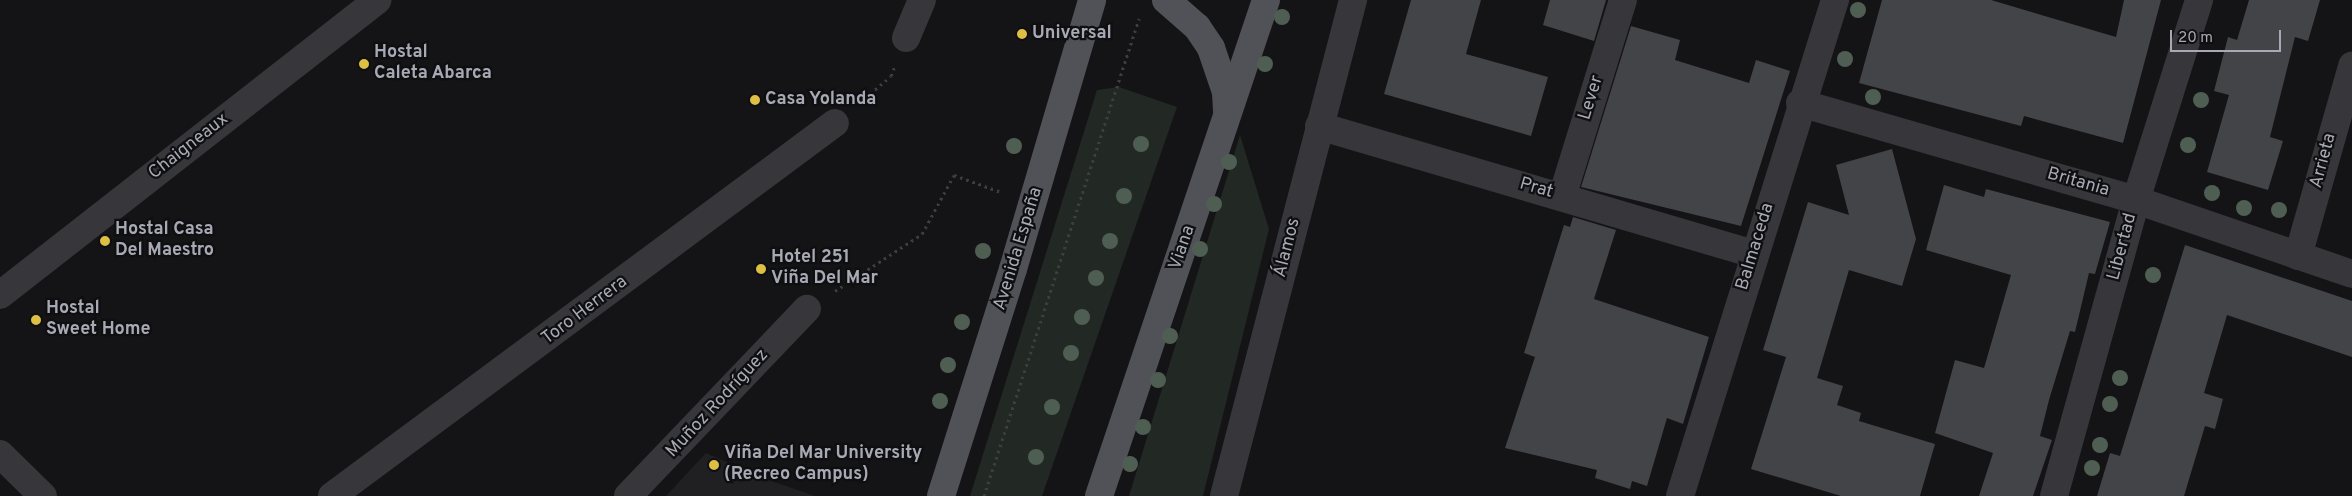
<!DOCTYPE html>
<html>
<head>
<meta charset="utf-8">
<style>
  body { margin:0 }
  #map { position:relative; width:2352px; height:496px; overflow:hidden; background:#141315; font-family:Overpass,sans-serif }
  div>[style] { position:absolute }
  .built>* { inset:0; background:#202022 }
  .green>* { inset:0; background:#222924 }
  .building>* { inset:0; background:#434448 }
  .path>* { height:3px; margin-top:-1.5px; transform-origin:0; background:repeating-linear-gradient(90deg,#3d3e42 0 2.5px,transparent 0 6.5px) }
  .street>* { height:28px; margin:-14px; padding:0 14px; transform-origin:14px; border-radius:14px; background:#37373b }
  .primary>* { height:28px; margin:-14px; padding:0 14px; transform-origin:14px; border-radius:14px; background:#515258 }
  .trees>* { width:16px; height:16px; margin:-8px; border-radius:50%; background:#4f5e53 }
  .dots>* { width:14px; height:14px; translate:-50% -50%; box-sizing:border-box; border:2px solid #0f0e10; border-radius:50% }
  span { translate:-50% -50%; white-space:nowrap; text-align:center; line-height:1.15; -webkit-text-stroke:4.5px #0f0e10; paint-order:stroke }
  .poi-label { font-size:18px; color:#a7a9b4; font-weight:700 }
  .left { translate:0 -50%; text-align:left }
  .street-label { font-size:18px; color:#a7a9b4 }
  .scale { position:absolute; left:2170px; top:30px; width:111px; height:22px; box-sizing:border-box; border:2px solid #a7a9b4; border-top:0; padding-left:6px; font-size:15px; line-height:18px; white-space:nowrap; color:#a7a9b4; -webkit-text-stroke:4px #0f0e10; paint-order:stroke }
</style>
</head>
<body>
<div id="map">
  <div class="built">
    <div style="clip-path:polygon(706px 453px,760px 477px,815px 496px,666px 496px)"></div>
  </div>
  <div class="green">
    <div style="clip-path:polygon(1119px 87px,1177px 107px,1042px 496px,970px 496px,1097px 90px)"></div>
    <div style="clip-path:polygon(1240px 135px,1269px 229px,1203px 496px,1129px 496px)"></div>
  </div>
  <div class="building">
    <div style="clip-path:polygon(1411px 0,1481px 0,1466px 54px,1548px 77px,1531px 136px,1384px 94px)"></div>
    <div style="clip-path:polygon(1550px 0,1606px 0,1594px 41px,1543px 25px)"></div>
    <div style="clip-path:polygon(1882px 0,1991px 0,2116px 37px,2124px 0,2161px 0,2123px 143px,2024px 116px,2021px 126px,1859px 83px)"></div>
    <div style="clip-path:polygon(2249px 0,2320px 0,2308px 41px,2295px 37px,2270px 137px,2283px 141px,2268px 190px,2207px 172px,2229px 95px,2214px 91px,2228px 37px,2237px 40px)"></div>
    <div style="clip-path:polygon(1631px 26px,1680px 40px,1675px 60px,1749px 83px,1756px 60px,1790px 71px,1741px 226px,1581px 187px)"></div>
    <div style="clip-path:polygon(1892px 149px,1916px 239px,1902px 286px,1849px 270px,1817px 378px,1843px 386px,1837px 405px,1861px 413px,1859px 421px,1935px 444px,1920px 496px,1841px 496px,1751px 469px,1786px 357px,1763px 350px,1808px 202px,1849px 215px,1836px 165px)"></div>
    <div style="clip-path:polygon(1944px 185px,1984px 197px,1986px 189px,2110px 222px,2095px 274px,2089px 273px,2075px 332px,2070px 331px,2049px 400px,2040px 436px,2052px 440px,2033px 496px,1979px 496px,1993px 453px,1935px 433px,1955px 360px,1984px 368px,2011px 275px,1926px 250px)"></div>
    <div style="clip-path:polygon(1573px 217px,1616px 230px,1594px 299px,1709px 337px,1683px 424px,1667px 418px,1647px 486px,1632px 481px,1630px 489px,1595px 478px,1597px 470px,1505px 448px,1535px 357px,1524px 353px,1564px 225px,1570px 227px)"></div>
    <div style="clip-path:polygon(2185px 245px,2352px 301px,2352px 357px,2227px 315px,2204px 393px,2223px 399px,2215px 429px,2205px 426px,2184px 496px,2097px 496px,2110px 453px,2120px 456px)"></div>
  </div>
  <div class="path">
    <div style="left:860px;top:102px;width:40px;rotate:-40deg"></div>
    <div style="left:891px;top:76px;width:9px;rotate:-69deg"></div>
    <div style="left:835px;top:291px;width:104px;rotate:-33.2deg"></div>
    <div style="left:922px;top:234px;width:67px;rotate:-61.5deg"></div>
    <div style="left:954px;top:175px;width:50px;rotate:19.9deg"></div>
    <div style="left:984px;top:496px;width:502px;rotate:-72deg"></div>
  </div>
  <div class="street">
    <div style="left:906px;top:38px;width:41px;rotate:-67.2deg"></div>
    <div style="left:1800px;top:103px;width:350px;rotate:16.1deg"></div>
    <div style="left:2136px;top:200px;width:228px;rotate:18.9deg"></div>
    <div style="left:1319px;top:126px;width:453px;rotate:16.4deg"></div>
    <div style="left:1562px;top:197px;width:206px;rotate:-72.8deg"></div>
    <div style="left:2298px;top:256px;width:198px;rotate:-74.1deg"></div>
    <div style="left:0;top:295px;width:479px;rotate:-38deg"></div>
    <div style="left:0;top:454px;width:60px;rotate:44.3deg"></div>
    <div style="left:332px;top:496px;width:626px;rotate:-36.56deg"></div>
    <div style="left:628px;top:496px;width:259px;rotate:-46.3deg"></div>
    <div style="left:1224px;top:496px;width:513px;rotate:-75.42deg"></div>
    <div style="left:1680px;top:496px;width:520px;rotate:-72.65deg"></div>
    <div style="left:2054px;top:496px;width:307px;rotate:-74.5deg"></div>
    <div style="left:2136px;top:200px;width:210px;rotate:-72.5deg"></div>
  </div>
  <div class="primary">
    <div style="left:1166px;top:0;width:41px;rotate:41.1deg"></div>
    <div style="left:1197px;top:27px;width:25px;rotate:56deg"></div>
    <div style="left:1211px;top:48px;width:46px;rotate:71.2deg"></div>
    <div style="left:1226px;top:92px;width:19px;rotate:87deg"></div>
    <div style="left:941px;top:496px;width:238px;rotate:-72.4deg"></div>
    <div style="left:1013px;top:269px;width:280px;rotate:-73.6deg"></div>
    <div style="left:1099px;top:496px;width:523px;rotate:-71.39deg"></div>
  </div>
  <div class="trees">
    <div style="left:1858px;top:10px"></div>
    <div style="left:1282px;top:17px"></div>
    <div style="left:1845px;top:59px"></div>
    <div style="left:1265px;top:64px"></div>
    <div style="left:1873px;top:97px"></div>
    <div style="left:2201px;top:100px"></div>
    <div style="left:1141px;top:144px"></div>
    <div style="left:2188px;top:145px"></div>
    <div style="left:1014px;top:146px"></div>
    <div style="left:1229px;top:162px"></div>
    <div style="left:2212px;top:193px"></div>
    <div style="left:1124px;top:196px"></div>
    <div style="left:1214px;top:204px"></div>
    <div style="left:2244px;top:208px"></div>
    <div style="left:2279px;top:210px"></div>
    <div style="left:1110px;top:241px"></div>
    <div style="left:1200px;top:249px"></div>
    <div style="left:983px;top:251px"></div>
    <div style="left:2153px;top:275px"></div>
    <div style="left:1096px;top:278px"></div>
    <div style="left:1082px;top:317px"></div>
    <div style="left:962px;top:322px"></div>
    <div style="left:1170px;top:336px"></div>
    <div style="left:1071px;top:353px"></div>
    <div style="left:948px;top:365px"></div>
    <div style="left:2120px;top:378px"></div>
    <div style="left:1158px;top:380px"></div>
    <div style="left:940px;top:401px"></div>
    <div style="left:2110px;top:404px"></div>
    <div style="left:1052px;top:407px"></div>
    <div style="left:1143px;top:427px"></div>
    <div style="left:2100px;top:445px"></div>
    <div style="left:1036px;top:457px"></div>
    <div style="left:1130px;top:464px"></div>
    <div style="left:2092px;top:468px"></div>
  </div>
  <div class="dots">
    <div style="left:1022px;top:34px;background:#dcbf44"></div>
    <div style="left:364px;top:64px;background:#dcbf44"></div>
    <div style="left:755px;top:100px;background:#dcbf44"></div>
    <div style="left:105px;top:241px;background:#dcbf44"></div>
    <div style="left:761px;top:269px;background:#dcbf44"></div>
    <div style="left:36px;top:320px;background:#dcbf44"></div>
    <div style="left:714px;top:465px;background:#dcbf44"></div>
  </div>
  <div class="poi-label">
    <span class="left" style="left:1032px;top:34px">Universal</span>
    <span class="left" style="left:374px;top:64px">Hostal<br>Caleta Abarca</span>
    <span class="left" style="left:765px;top:100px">Casa Yolanda</span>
    <span class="left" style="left:115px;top:241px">Hostal Casa<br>Del Maestro</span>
    <span class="left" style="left:771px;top:269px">Hotel 251<br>Viña Del Mar</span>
    <span class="left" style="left:46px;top:320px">Hostal<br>Sweet Home</span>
    <span class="left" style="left:724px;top:465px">Viña Del Mar University<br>(Recreo Campus)</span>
  </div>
  <div class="street-label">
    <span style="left:1592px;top:98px;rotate:-73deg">Lever</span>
    <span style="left:189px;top:147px;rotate:-38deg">Chaigneaux</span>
    <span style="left:2324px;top:161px;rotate:-75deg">Arrieta</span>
    <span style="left:2078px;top:183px;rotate:16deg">Britania</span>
    <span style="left:1536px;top:189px;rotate:16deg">Prat</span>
    <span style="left:1756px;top:247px;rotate:-73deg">Balmaceda</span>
    <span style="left:2123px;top:247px;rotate:-75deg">Libertad</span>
    <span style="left:1183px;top:248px;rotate:-71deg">Viana</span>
    <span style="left:1288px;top:248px;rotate:-76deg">Álamos</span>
    <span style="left:1019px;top:249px;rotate:-73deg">Avenida España</span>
    <span style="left:585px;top:311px;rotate:-37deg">Toro Herrera</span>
    <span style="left:718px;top:404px;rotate:-47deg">Muñoz Rodríguez</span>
  </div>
  <div class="scale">20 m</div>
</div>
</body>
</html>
